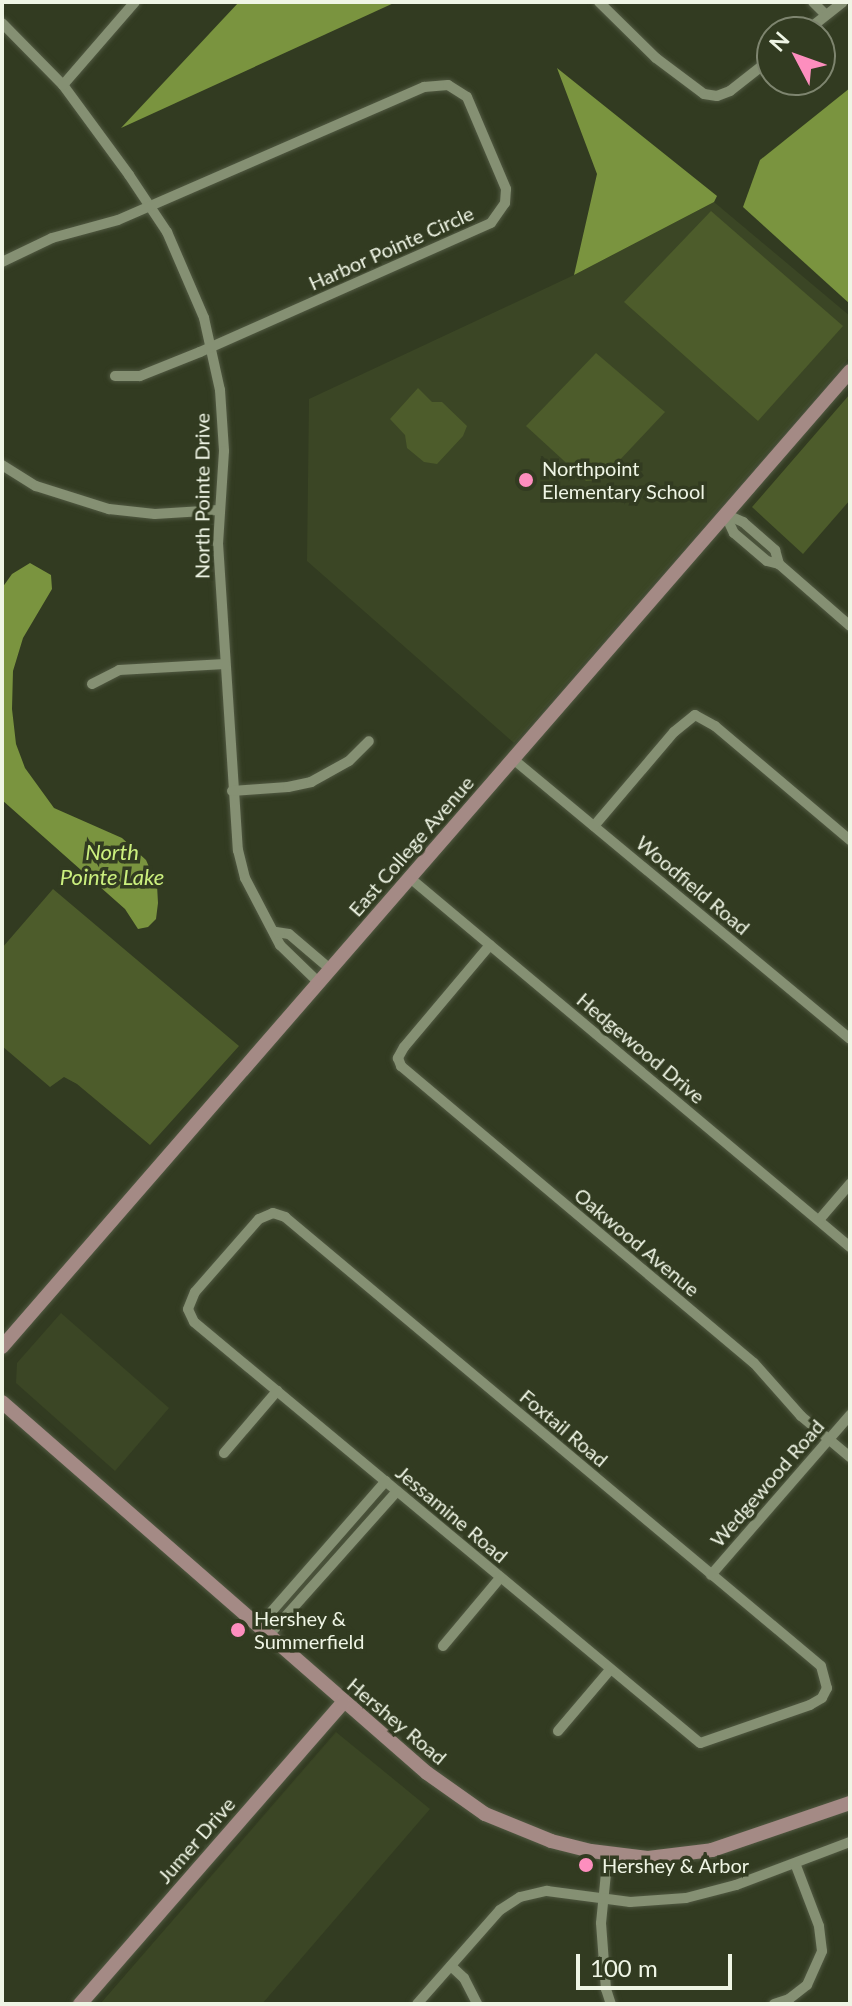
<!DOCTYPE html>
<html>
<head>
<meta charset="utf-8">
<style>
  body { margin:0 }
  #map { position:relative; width:852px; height:2006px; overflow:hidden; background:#323b21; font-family:Lato,sans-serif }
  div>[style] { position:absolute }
  .built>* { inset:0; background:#3b4625 }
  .green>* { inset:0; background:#4d5c2b }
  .water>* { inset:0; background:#7a943f }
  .roads { filter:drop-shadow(0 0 2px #515942) drop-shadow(0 0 2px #515942) }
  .street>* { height:10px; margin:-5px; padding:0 5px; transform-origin:5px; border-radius:5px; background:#859073 }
  .secondary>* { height:14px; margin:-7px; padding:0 7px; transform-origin:7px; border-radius:7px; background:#a48a85 }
  .dots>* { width:22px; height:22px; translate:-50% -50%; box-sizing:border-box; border:4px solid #323b21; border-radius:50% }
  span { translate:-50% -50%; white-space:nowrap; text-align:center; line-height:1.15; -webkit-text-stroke:7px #323b21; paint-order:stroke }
  .street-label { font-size:20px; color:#eff5e5 }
  .poi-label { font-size:20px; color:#eff5e5 }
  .left { translate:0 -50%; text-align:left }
  .water-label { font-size:22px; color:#cbef7e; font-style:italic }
  .frame { position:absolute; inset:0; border:4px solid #eff5e5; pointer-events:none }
  .north { position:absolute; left:756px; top:16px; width:80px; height:80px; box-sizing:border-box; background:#323b21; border:2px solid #7e856f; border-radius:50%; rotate:311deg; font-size:22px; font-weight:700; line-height:32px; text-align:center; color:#eff5e5 }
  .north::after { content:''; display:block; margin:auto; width:28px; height:36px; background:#fd8ebe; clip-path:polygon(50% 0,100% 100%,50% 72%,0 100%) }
  .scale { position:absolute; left:576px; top:1954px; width:156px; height:36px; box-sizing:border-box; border:4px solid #eff5e5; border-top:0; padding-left:10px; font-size:24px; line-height:28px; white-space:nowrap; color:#eff5e5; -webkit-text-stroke:6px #323b21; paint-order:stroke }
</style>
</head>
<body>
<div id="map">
  <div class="built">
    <div style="clip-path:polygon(714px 202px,850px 316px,850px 357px,514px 743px,307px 561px,309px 399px,574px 275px)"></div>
    <div style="clip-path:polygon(61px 1313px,169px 1408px,115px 1471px,16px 1383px,17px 1363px)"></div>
    <div style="clip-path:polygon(336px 1732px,430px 1809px,262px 2004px,100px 2004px)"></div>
  </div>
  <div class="green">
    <div style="clip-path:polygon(711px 211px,843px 326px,758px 421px,624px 302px)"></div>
    <div style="clip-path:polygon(596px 353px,665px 412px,601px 480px,586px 481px,526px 426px)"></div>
    <div style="clip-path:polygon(418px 388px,432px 402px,442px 402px,467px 426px,463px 436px,437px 464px,424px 462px,407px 448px,405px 435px,390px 419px)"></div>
    <div style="clip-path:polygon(850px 394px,850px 500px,803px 554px,752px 507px)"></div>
    <div style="clip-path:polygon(53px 889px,239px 1046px,150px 1145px,77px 1084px,64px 1077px,50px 1087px,2px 1046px,2px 948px)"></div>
  </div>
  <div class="water">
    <div style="clip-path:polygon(239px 2px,396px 2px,121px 128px)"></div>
    <div style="clip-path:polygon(557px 68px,717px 196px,714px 202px,574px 275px,597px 174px)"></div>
    <div style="clip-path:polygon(850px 88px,850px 304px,743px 207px,760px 160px)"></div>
    <div style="clip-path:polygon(30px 563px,51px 575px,52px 589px,23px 638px,13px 671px,12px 709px,16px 744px,25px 768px,54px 808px,122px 838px,146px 860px,157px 885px,158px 903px,156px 919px,148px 927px,138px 929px,125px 909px,2px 800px,2px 588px,12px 574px)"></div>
  </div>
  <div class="roads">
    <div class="street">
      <div style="left:599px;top:2px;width:80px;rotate:44.5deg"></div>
      <div style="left:656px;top:58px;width:60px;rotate:36.9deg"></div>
      <div style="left:704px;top:94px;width:13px;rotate:9deg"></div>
      <div style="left:717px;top:96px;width:14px;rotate:-21deg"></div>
      <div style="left:730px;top:91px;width:53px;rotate:-38.2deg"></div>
      <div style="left:813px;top:2px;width:18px;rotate:45deg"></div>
      <div style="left:2px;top:23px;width:87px;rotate:45.5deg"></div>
      <div style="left:63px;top:85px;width:112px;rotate:53.7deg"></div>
      <div style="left:129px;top:175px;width:69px;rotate:56.3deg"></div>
      <div style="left:167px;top:232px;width:94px;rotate:66.7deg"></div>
      <div style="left:204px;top:318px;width:74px;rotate:77.5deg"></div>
      <div style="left:220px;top:390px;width:61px;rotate:86.2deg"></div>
      <div style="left:224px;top:451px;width:92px;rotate:93.7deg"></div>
      <div style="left:218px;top:543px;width:308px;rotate:86.3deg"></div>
      <div style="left:238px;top:850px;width:29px;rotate:76deg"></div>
      <div style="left:245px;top:878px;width:76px;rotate:62.4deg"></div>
      <div style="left:280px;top:945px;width:53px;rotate:44.2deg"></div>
      <div style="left:805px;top:32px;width:48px;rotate:-38.3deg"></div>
      <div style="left:63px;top:85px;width:110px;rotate:-49.1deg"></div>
      <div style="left:2px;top:262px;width:55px;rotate:-25.6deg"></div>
      <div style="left:52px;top:238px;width:68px;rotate:-15.3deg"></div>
      <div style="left:118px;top:220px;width:334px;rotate:-23.5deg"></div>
      <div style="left:424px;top:87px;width:24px;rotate:-5deg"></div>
      <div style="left:448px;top:85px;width:22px;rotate:32deg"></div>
      <div style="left:467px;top:97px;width:100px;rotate:67deg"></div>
      <div style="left:506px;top:189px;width:14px;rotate:94deg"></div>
      <div style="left:505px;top:203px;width:24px;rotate:125deg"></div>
      <div style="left:491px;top:223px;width:318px;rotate:156.1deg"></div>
      <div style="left:200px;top:352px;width:65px;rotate:158.2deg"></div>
      <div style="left:140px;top:376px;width:25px;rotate:180deg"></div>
      <div style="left:2px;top:465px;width:40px;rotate:32deg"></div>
      <div style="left:36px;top:486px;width:77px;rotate:17.5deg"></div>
      <div style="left:109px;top:509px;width:46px;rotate:6.2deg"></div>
      <div style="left:155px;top:514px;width:64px;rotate:-3.6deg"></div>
      <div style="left:725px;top:514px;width:20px;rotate:24deg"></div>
      <div style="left:743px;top:522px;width:43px;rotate:41.2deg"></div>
      <div style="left:775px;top:550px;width:15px;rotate:74deg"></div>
      <div style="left:779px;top:564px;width:94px;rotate:41.1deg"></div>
      <div style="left:725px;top:514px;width:21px;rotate:65deg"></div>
      <div style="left:734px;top:533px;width:43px;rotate:40.3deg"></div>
      <div style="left:767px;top:561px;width:12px;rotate:14deg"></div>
      <div style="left:92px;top:684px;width:30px;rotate:-27deg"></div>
      <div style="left:119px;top:670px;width:106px;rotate:-3.2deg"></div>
      <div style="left:513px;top:759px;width:438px;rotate:39.7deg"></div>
      <div style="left:232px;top:791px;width:56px;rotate:-4.1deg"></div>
      <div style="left:288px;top:787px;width:24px;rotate:-12deg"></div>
      <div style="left:311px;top:782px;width:43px;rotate:-28.9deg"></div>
      <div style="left:349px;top:761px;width:28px;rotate:-45deg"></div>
      <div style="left:594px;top:826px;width:123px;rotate:-49.6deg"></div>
      <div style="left:674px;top:732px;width:27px;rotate:-39deg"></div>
      <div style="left:695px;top:715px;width:23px;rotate:29deg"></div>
      <div style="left:715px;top:726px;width:177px;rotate:40.2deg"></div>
      <div style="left:410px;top:878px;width:574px;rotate:39.98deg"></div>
      <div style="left:276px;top:932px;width:13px;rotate:9deg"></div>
      <div style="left:289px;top:934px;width:54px;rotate:40.5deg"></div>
      <div style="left:490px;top:945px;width:133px;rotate:130.1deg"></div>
      <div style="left:404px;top:1047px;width:13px;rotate:119deg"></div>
      <div style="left:398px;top:1058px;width:9px;rotate:69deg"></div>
      <div style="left:401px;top:1066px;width:461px;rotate:40.1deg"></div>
      <div style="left:754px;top:1363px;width:71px;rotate:48.4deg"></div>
      <div style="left:801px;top:1416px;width:64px;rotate:39.9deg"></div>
      <div style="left:273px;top:1213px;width:13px;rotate:18deg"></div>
      <div style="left:285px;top:1217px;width:699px;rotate:39.95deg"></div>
      <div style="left:821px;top:1666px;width:23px;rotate:75deg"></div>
      <div style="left:827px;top:1688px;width:11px;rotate:117deg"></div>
      <div style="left:822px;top:1698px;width:14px;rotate:150deg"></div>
      <div style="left:810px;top:1705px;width:116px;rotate:160.9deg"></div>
      <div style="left:700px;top:1743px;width:658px;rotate:-140.24deg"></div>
      <div style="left:194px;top:1322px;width:14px;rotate:-115deg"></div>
      <div style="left:188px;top:1309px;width:18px;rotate:-68deg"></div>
      <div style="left:195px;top:1292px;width:97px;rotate:-48.8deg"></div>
      <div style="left:259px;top:1219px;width:15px;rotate:-23deg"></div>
      <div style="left:819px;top:1220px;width:48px;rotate:-49.3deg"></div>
      <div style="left:224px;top:1453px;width:82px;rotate:-49.5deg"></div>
      <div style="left:711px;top:1575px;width:212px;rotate:-49deg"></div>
      <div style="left:258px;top:1627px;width:194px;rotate:-48.8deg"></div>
      <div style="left:268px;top:1636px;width:194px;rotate:-48.3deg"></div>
      <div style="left:443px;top:1646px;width:89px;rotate:-50deg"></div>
      <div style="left:558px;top:1731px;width:80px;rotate:-49.6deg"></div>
      <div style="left:608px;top:1853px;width:70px;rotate:95.7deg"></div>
      <div style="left:601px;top:1923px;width:66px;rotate:85.7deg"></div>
      <div style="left:606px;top:1989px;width:16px;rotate:72deg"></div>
      <div style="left:451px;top:1966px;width:18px;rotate:43deg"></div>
      <div style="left:464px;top:1978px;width:29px;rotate:63deg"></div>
      <div style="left:417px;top:2004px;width:125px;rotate:-48.6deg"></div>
      <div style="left:500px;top:1910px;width:24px;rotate:-33deg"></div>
      <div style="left:520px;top:1897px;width:28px;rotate:-13deg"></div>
      <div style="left:547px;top:1891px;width:84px;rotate:7.5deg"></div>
      <div style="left:630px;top:1902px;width:56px;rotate:-4.1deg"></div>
      <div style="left:686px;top:1898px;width:52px;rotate:-14.6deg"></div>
      <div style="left:736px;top:1885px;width:122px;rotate:-20.7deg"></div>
      <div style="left:774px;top:2004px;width:16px;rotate:-18deg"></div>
      <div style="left:789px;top:1999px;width:23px;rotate:-38deg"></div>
      <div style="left:807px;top:1985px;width:37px;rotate:-66deg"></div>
      <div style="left:822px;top:1951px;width:25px;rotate:-97deg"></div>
      <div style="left:819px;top:1926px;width:67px;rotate:-110.9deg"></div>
    </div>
    <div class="secondary">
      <div style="left:2px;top:1347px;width:1293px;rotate:-49.01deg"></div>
      <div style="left:2px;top:1402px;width:564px;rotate:41.12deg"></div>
      <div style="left:427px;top:1773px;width:71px;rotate:35.3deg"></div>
      <div style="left:485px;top:1814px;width:71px;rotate:22.2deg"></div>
      <div style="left:551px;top:1841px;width:41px;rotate:14deg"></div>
      <div style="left:591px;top:1851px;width:57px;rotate:7deg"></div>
      <div style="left:648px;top:1858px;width:64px;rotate:-7.1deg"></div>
      <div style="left:712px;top:1850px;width:146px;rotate:-18.8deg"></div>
      <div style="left:80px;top:2004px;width:400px;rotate:-48.9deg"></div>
    </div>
  </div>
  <div class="dots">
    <div style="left:526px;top:480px;background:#fd8ebe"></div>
    <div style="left:238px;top:1630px;background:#fd8ebe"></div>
    <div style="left:586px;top:1865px;background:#fd8ebe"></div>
  </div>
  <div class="street-label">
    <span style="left:391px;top:248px;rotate:-24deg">Harbor Pointe Circle</span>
    <span style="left:202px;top:496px;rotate:-90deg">North Pointe Drive</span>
    <span style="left:411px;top:846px;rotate:-49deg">East College Avenue</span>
    <span style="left:693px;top:885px;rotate:40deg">Woodfield Road</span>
    <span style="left:641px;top:1048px;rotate:40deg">Hedgewood Drive</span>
    <span style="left:637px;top:1242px;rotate:40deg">Oakwood Avenue</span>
    <span style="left:564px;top:1428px;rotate:40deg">Foxtail Road</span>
    <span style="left:767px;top:1483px;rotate:-49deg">Wedgewood Road</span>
    <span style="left:452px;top:1514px;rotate:40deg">Jessamine Road</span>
    <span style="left:397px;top:1721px;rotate:40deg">Hershey Road</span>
    <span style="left:196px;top:1840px;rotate:-49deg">Jumer Drive</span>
  </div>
  <div class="poi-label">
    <span class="left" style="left:542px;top:480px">Northpoint<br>Elementary School</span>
    <span class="left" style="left:254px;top:1630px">Hershey &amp;<br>Summerfield</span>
    <span class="left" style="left:602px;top:1865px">Hershey &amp; Arbor</span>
  </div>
  <div class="water-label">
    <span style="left:112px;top:864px">North<br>Pointe Lake</span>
  </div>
  <div class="frame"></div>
  <div class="north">N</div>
  <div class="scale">100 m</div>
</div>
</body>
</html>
